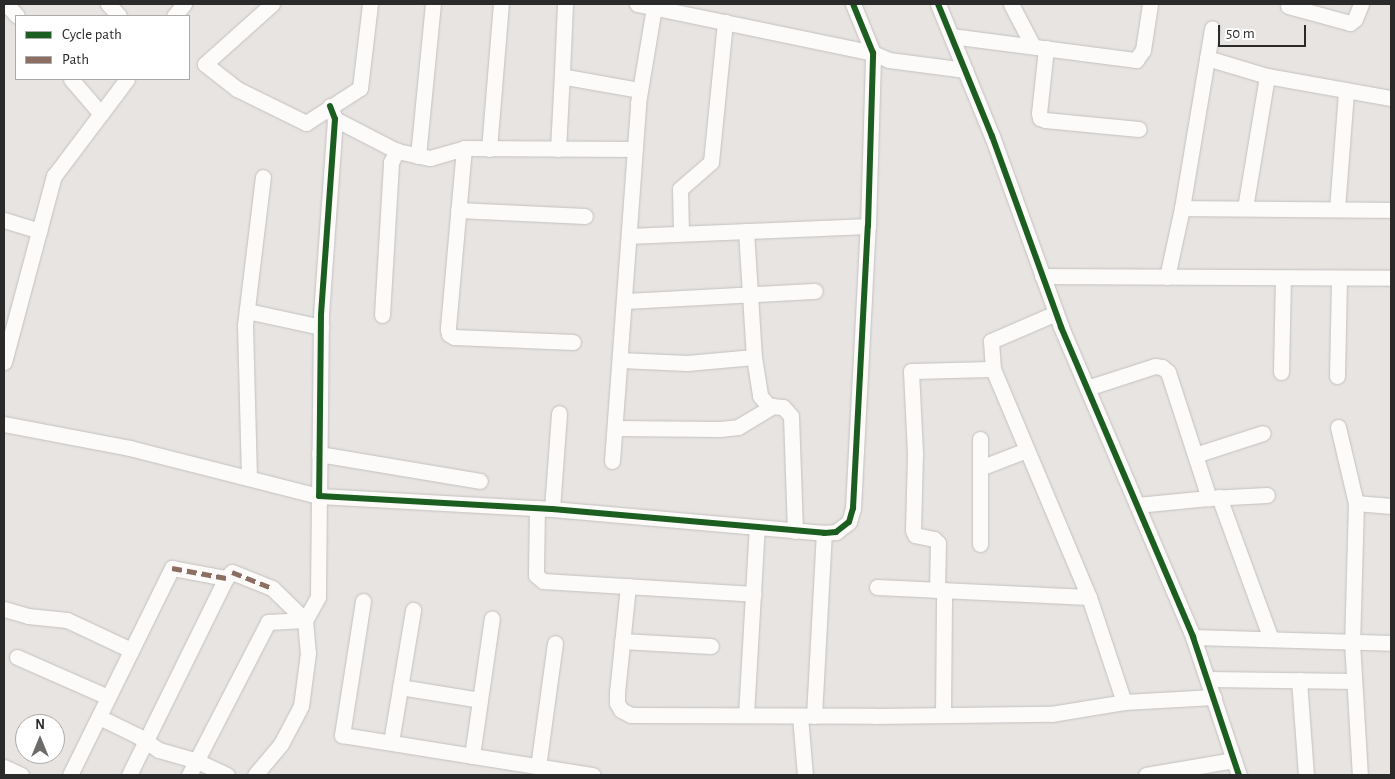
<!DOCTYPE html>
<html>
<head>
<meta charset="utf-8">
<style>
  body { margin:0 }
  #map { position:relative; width:1395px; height:779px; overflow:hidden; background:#e8e4e1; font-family:"Alegreya Sans",sans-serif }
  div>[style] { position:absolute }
  .roads { filter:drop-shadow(0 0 1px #c2c1c1) drop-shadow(0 0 1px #c2c1c1) }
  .minor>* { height:15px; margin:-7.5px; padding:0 7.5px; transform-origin:7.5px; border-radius:7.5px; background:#fcfbfa }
  .quiet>* { height:5px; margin-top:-2.5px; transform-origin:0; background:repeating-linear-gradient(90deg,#8d6e63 0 10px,transparent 0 15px) }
  .cycleway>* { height:6px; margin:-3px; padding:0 3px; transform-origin:3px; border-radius:3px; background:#1b5e20 }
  span { translate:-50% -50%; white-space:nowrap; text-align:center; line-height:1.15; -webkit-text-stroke:4.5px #fff; paint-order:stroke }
  .frame { position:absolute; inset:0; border:5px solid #2a2a2a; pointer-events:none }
  .legend { position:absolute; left:15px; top:15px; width:175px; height:65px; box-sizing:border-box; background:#fff; border:1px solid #aaa; margin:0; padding:6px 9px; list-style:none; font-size:15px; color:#2a2a2a }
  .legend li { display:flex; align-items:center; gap:10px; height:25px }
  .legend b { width:25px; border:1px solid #aaa }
  .north { position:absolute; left:15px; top:714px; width:50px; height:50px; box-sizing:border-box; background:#fff; border:1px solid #aaa; border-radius:50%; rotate:0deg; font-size:14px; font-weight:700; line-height:20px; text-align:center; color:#2a2a2a }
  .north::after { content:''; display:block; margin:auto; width:18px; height:22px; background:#6c6b6a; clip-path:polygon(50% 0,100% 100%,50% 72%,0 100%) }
  .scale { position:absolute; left:1218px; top:25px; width:88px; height:22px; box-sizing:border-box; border:2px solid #2a2a2a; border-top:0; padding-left:6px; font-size:15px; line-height:18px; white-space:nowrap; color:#2a2a2a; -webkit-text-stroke:4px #fff; paint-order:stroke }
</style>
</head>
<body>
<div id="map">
  <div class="roads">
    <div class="minor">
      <div style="left:6px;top:4px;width:16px;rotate:47deg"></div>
      <div style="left:108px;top:4px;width:16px;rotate:47deg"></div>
      <div style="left:272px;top:4px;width:90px;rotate:138.2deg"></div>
      <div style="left:205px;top:64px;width:41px;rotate:38deg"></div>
      <div style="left:237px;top:89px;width:77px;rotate:26.2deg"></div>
      <div style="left:306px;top:123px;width:64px;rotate:-32.9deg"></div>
      <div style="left:360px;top:88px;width:85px;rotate:-83.2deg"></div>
      <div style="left:565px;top:4px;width:69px;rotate:92.5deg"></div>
      <div style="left:562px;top:73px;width:6px;rotate:45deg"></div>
      <div style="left:566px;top:77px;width:75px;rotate:10deg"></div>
      <div style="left:637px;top:4px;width:241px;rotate:11.7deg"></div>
      <div style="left:873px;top:53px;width:17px;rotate:24deg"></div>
      <div style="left:889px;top:60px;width:77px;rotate:7.5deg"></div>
      <div style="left:938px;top:4px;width:143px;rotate:67.8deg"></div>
      <div style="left:992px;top:136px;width:203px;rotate:70.1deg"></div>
      <div style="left:1061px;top:327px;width:337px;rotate:66.9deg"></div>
      <div style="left:1193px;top:637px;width:145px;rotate:71.6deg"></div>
      <div style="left:1011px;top:4px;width:47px;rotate:62.4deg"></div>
      <div style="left:1288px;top:6px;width:64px;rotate:15.3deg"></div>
      <div style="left:1350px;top:23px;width:6px;rotate:-39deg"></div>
      <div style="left:1355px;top:19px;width:16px;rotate:-68deg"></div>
      <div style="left:174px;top:16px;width:16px;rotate:-50deg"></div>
      <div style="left:951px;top:36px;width:187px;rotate:7.4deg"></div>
      <div style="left:1136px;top:60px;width:12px;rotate:-55deg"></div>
      <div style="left:1143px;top:50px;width:47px;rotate:-81.3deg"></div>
      <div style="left:1046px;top:48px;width:65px;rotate:96.1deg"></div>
      <div style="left:1039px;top:113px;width:5px;rotate:79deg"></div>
      <div style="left:1040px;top:118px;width:5px;rotate:22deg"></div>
      <div style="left:1045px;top:120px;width:94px;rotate:5.5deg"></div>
      <div style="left:1207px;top:58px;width:63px;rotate:16.7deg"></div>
      <div style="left:1267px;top:76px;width:126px;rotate:10.1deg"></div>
      <div style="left:71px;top:79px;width:46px;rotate:49.4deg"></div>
      <div style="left:330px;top:106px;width:14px;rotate:69deg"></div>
      <div style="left:335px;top:119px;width:196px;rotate:94.1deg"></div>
      <div style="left:321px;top:315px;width:181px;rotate:90.6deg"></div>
      <div style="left:319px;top:496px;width:233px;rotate:3.2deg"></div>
      <div style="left:552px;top:509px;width:273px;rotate:5deg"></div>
      <div style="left:824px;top:533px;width:12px;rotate:-5deg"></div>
      <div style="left:836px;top:532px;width:16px;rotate:-38deg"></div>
      <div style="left:849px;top:522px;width:15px;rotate:-74deg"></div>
      <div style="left:853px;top:508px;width:282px;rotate:-87deg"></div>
      <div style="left:868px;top:226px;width:173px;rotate:-88.3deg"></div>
      <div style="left:873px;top:53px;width:53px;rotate:-112.2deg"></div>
      <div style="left:335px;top:119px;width:70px;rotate:27.3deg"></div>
      <div style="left:464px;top:148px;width:182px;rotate:95.1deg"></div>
      <div style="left:448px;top:329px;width:5px;rotate:79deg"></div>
      <div style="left:449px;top:334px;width:6px;rotate:31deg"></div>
      <div style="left:454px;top:337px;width:119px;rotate:2.4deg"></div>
      <div style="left:489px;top:149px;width:145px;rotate:-85.3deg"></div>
      <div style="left:558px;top:149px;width:76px;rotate:-87deg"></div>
      <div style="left:418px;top:156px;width:153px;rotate:-84.4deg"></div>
      <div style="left:1182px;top:208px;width:209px;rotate:0.5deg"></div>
      <div style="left:1245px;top:208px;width:134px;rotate:-80.5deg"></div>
      <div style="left:1337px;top:209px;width:118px;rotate:-85.6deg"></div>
      <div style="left:458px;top:210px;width:127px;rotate:2.7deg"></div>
      <div style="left:4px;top:220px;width:37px;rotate:17deg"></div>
      <div style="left:746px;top:231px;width:126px;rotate:86.4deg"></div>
      <div style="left:754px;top:357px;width:39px;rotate:81deg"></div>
      <div style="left:760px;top:396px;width:13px;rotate:48deg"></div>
      <div style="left:769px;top:406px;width:14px;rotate:4deg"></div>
      <div style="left:783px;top:407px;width:12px;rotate:48deg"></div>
      <div style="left:791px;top:416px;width:115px;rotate:88deg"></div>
      <div style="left:681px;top:233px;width:44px;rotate:-91.3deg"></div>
      <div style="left:680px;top:189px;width:41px;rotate:-41.1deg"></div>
      <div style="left:711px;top:162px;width:141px;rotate:-84.3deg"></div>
      <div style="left:629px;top:236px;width:239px;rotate:-2.4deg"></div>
      <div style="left:1042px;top:276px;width:349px;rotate:0.3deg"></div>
      <div style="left:1167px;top:277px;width:71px;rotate:-77.7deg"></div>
      <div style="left:1182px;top:208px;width:182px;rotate:-80.5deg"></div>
      <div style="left:624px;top:301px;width:191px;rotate:-3deg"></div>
      <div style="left:247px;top:311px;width:76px;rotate:12.2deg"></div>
      <div style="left:1056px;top:313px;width:71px;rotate:156.7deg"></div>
      <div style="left:991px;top:341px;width:28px;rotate:86deg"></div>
      <div style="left:993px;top:369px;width:247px;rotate:67.2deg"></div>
      <div style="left:1089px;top:597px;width:111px;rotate:71.6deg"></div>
      <div style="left:1124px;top:702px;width:90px;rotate:-3.2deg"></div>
      <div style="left:382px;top:315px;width:153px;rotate:-86.6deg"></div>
      <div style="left:391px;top:162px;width:13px;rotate:-61deg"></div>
      <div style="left:397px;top:151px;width:34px;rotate:12deg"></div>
      <div style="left:430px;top:158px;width:35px;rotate:-16deg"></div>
      <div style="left:464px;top:148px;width:171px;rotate:0.3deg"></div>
      <div style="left:620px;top:360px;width:67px;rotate:2.6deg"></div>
      <div style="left:687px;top:363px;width:67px;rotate:-5.1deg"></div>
      <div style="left:4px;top:362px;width:193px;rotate:-75deg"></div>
      <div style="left:54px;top:176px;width:121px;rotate:-53deg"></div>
      <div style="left:1281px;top:372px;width:94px;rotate:-88.8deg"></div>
      <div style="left:1337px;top:376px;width:98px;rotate:-88.8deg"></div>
      <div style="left:1087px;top:388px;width:71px;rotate:-17.9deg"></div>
      <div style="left:1155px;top:366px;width:7px;rotate:8deg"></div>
      <div style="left:1162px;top:367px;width:8px;rotate:40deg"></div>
      <div style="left:1168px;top:372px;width:133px;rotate:72deg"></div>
      <div style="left:4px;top:424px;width:128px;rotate:10.8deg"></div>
      <div style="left:130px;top:448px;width:195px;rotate:14.3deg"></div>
      <div style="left:319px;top:496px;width:101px;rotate:90.6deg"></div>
      <div style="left:318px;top:597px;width:26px;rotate:119deg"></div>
      <div style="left:305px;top:620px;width:37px;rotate:177deg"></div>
      <div style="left:268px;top:622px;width:172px;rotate:117.3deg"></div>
      <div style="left:1338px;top:427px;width:78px;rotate:76.7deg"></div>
      <div style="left:1356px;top:503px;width:139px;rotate:91.6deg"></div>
      <div style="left:1352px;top:642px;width:133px;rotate:86.6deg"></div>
      <div style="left:615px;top:428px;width:105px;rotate:0.5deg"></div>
      <div style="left:720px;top:429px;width:18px;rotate:-6deg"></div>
      <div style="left:738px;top:427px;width:41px;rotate:-31deg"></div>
      <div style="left:980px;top:439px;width:105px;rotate:90deg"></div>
      <div style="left:319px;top:454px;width:163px;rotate:9.5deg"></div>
      <div style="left:1195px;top:455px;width:71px;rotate:-17.9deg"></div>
      <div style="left:612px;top:461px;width:359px;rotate:-85.8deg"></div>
      <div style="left:638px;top:103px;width:97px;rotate:-80.5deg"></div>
      <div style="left:980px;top:468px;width:50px;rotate:-21deg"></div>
      <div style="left:249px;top:478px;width:153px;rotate:-91.5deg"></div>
      <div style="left:245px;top:325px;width:149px;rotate:-83.1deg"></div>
      <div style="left:1219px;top:497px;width:151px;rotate:69.9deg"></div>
      <div style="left:1356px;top:503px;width:35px;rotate:5deg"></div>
      <div style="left:1137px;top:505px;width:72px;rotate:-5.6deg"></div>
      <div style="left:1209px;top:498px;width:58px;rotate:-3deg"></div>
      <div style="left:537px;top:508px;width:67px;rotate:90.9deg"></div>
      <div style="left:536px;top:575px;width:9px;rotate:41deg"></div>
      <div style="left:543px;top:581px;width:211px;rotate:3.5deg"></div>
      <div style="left:552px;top:509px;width:96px;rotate:-85.8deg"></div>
      <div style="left:628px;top:586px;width:107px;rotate:95.9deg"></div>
      <div style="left:617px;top:692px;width:11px;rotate:90deg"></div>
      <div style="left:617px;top:703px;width:8px;rotate:60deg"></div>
      <div style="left:621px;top:710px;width:11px;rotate:27deg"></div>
      <div style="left:631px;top:715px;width:244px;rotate:0.2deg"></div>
      <div style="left:875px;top:716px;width:176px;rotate:-0.7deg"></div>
      <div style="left:1051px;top:714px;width:74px;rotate:-9.3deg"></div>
      <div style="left:877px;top:587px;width:212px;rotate:2.7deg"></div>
      <div style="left:937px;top:590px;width:47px;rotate:-88.8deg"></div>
      <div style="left:938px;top:543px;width:6px;rotate:-135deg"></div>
      <div style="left:934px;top:539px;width:19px;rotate:-168deg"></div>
      <div style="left:915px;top:535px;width:5px;rotate:-112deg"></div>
      <div style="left:913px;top:530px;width:77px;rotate:-88.5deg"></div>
      <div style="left:915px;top:453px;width:82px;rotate:-92.8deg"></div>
      <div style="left:911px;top:371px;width:82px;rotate:-1.4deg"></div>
      <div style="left:363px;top:601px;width:136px;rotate:98.9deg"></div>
      <div style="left:342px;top:735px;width:254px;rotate:9.1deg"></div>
      <div style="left:4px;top:609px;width:25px;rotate:16deg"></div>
      <div style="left:28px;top:616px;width:39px;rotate:6deg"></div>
      <div style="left:67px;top:620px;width:71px;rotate:25.1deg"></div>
      <div style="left:1193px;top:637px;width:198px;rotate:1.7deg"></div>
      <div style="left:622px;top:641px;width:89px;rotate:3.2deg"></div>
      <div style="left:17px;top:657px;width:99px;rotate:23.7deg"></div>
      <div style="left:1208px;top:679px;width:146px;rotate:0.8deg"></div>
      <div style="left:1299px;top:680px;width:95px;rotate:85.8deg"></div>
      <div style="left:400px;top:687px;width:81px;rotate:9.2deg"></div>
      <div style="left:746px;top:715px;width:188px;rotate:-86.7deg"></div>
      <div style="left:943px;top:715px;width:125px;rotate:-89.5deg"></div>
      <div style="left:800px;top:716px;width:59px;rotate:85.2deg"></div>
      <div style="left:814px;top:716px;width:183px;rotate:-86.9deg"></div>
      <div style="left:99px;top:717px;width:43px;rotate:26deg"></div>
      <div style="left:138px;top:736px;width:25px;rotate:34deg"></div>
      <div style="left:159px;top:750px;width:40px;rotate:16deg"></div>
      <div style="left:197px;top:761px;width:33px;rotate:25deg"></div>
      <div style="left:391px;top:742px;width:134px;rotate:-80.5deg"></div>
      <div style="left:472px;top:756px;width:139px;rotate:-81.8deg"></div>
      <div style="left:4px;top:767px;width:19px;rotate:25deg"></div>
      <div style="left:538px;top:767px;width:125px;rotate:-82.2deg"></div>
      <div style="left:70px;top:775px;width:231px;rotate:-63.8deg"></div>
      <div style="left:172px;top:568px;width:55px;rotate:10.5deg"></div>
      <div style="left:129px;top:775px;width:220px;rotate:-63.8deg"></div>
      <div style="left:226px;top:578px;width:8px;rotate:-45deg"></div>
      <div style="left:232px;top:572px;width:43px;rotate:21.8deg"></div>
      <div style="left:272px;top:588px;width:46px;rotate:44.1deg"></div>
      <div style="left:305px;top:620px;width:33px;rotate:85deg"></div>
      <div style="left:308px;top:653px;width:53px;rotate:97.5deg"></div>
      <div style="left:301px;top:706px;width:43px;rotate:117.8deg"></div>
      <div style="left:281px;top:744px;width:40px;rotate:130deg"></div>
      <div style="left:1146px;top:775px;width:89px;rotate:-9.7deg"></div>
    </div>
  </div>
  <div class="quiet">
    <div style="left:172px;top:568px;width:55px;rotate:10.5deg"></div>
    <div style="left:232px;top:572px;width:43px;rotate:21.8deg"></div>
  </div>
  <div class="cycleway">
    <div style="left:938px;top:4px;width:143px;rotate:67.8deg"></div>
    <div style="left:992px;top:136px;width:203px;rotate:70.1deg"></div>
    <div style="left:1061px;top:327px;width:337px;rotate:66.9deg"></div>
    <div style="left:1193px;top:637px;width:145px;rotate:71.6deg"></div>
    <div style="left:330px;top:106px;width:14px;rotate:69deg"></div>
    <div style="left:335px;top:119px;width:196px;rotate:94.1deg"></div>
    <div style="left:321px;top:315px;width:181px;rotate:90.6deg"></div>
    <div style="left:319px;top:496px;width:233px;rotate:3.2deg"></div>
    <div style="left:552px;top:509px;width:273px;rotate:5deg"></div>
    <div style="left:824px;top:533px;width:12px;rotate:-5deg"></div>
    <div style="left:836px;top:532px;width:16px;rotate:-38deg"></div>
    <div style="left:849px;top:522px;width:15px;rotate:-74deg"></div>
    <div style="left:853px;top:508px;width:282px;rotate:-87deg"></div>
    <div style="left:868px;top:226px;width:173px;rotate:-88.3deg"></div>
    <div style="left:873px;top:53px;width:53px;rotate:-112.2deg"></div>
  </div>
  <div class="frame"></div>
  <ul class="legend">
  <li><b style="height:6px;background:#1b5e20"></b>Cycle path</li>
  <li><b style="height:6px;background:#8d6e63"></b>Path</li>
  </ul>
  <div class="north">N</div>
  <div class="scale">50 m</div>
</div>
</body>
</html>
